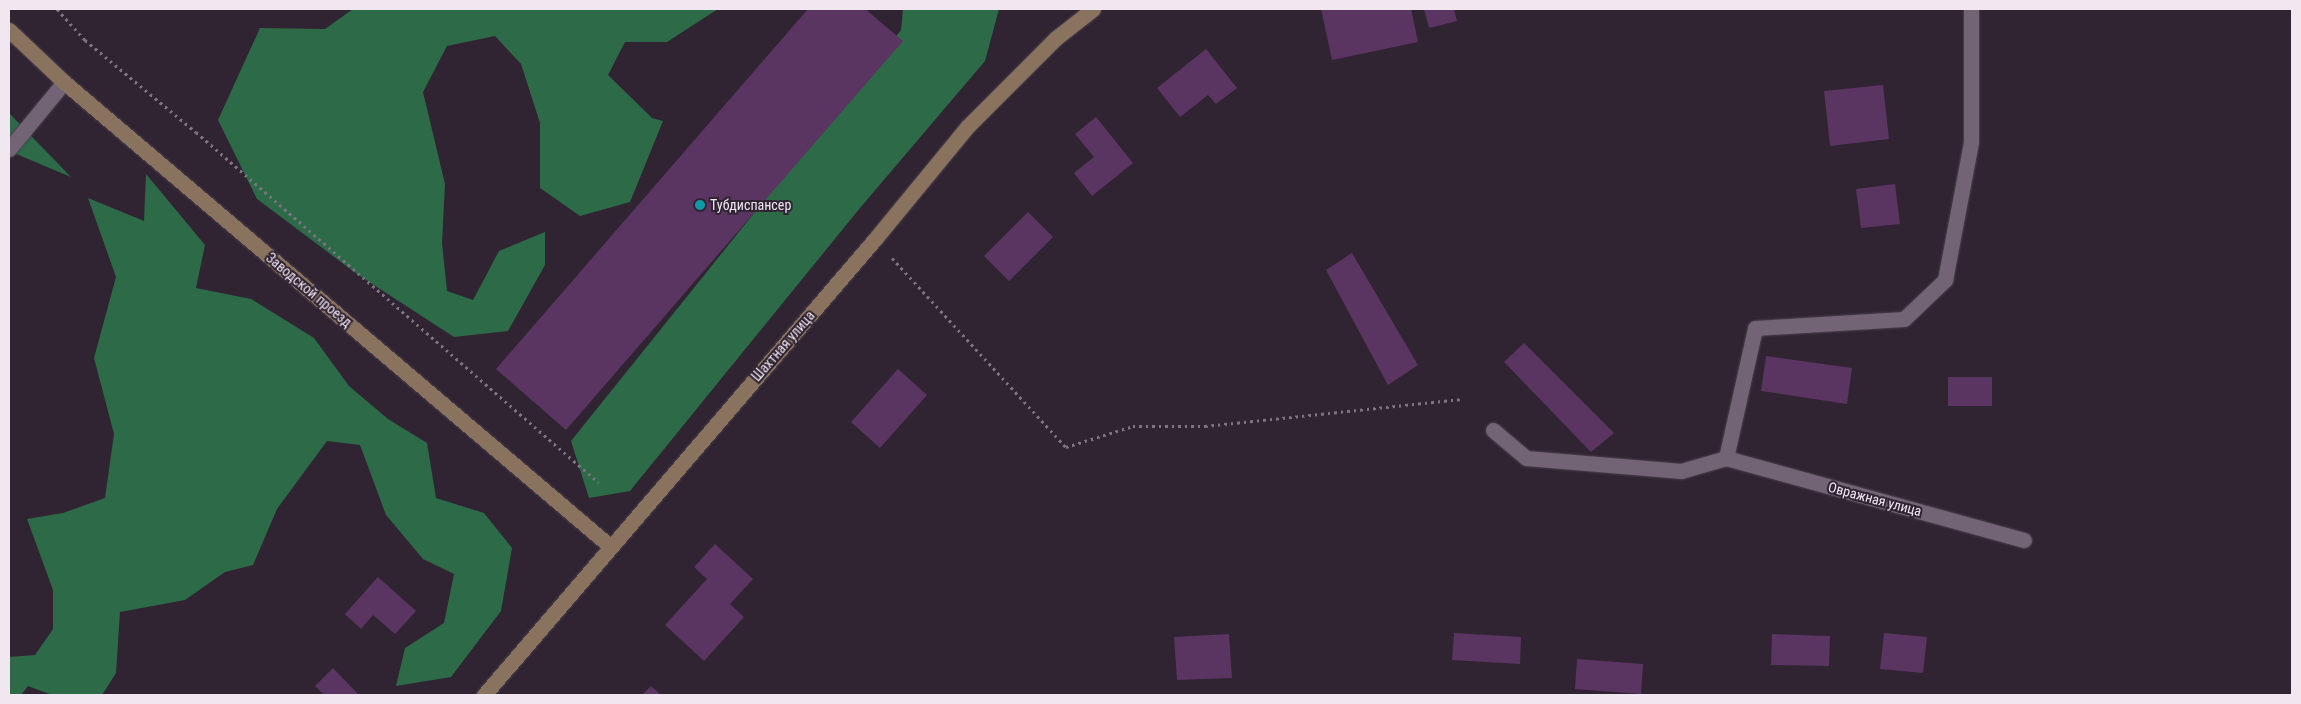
<!DOCTYPE html>
<html>
<head>
<meta charset="utf-8">
<style>
  body { margin:0 }
  #map { position:relative; width:2301px; height:704px; overflow:hidden; background:#302432; font-family:"Roboto Condensed",sans-serif }
  div>[style] { position:absolute }
  .forest>* { inset:0; background:#2c6a48 }
  .building>* { inset:0; background:#5a3561 }
  .path>* { height:3px; margin-top:-1.5px; transform-origin:0; background:repeating-linear-gradient(90deg,#7e7380 0 2.5px,transparent 0 6.5px) }
  .roads { filter:drop-shadow(0 0 1px #4c414e) drop-shadow(0 0 1px #4c414e) }
  .lane>* { height:15px; margin:-7.5px; padding:0 7.5px; transform-origin:7.5px; border-radius:7.5px; background:#726475 }
  .street>* { height:15px; margin:-7.5px; padding:0 7.5px; transform-origin:7.5px; border-radius:7.5px; background:#726475 }
  .secondary>* { height:15px; margin:-7.5px; padding:0 7.5px; transform-origin:7.5px; border-radius:7.5px; background:#8a735e }
  .dots>* { width:14px; height:14px; translate:-50% -50%; box-sizing:border-box; border:2px solid #302432; border-radius:50% }
  span { translate:-50% -50%; white-space:nowrap; text-align:center; line-height:1.15; -webkit-text-stroke:4px #302432; paint-order:stroke }
  .poi-label { font-size:14px; color:#f0e7f1 }
  .left { translate:0 -50%; text-align:left }
  .street-label { font-size:14px; color:#f0e7f1 }
  .frame { position:absolute; inset:0; border:10px solid #f0e7f1; pointer-events:none }
</style>
</head>
<body>
<div id="map">
  <div class="forest">
    <div style="clip-path:polygon(353px 9px,718px 9px,667px 42px,625px 42px,608px 75px,652px 118px,663px 121px,630px 202px,580px 216px,540px 188px,540px 123px,521px 64px,495px 36px,447px 46px,423px 92px,445px 184px,442px 243px,447px 291px,473px 300px,499px 251px,545px 232px,545px 265px,508px 331px,454px 337px,357px 274px,257px 199px,218px 120px,260px 28px,325px 29px)"></div>
    <div style="clip-path:polygon(903px 9px,999px 9px,985px 61px,860px 208px,630px 491px,589px 498px,571px 441px,901px 30px)"></div>
    <div style="clip-path:polygon(9px 113px,71px 177px,9px 151px)"></div>
    <div style="clip-path:polygon(146px 174px,205px 245px,196px 288px,251px 299px,314px 338px,349px 386px,388px 419px,427px 443px,436px 498px,484px 513px,512px 548px,501px 611px,451px 677px,396px 686px,405px 648px,444px 623px,454px 574px,423px 559px,386px 515px,360px 445px,327px 441px,277px 509px,253px 565px,225px 572px,185px 600px,120px 612px,116px 673px,102px 695px,52px 695px,28px 686px,21px 695px,9px 695px,9px 657px,35px 655px,53px 629px,53px 590px,27px 519px,63px 513px,105px 498px,114px 434px,94px 358px,116px 277px,88px 198px,144px 221px)"></div>
  </div>
  <div class="building">
    <div style="clip-path:polygon(808px 9px,865px 9px,903px 41px,566px 430px,496px 369px)"></div>
    <div style="clip-path:polygon(1321px 9px,1411px 9px,1418px 42px,1332px 60px)"></div>
    <div style="clip-path:polygon(1424px 9px,1454px 9px,1457px 21px,1429px 28px)"></div>
    <div style="clip-path:polygon(1206px 49px,1237px 88px,1216px 104px,1208px 95px,1180px 117px,1157px 88px)"></div>
    <div style="clip-path:polygon(1883px 85px,1889px 139px,1830px 146px,1824px 91px)"></div>
    <div style="clip-path:polygon(1096px 117px,1133px 163px,1092px 196px,1074px 173px,1094px 157px,1075px 134px)"></div>
    <div style="clip-path:polygon(1895px 184px,1900px 224px,1861px 228px,1856px 189px)"></div>
    <div style="clip-path:polygon(1028px 212px,1053px 237px,1009px 281px,984px 256px)"></div>
    <div style="clip-path:polygon(1352px 253px,1418px 365px,1388px 385px,1326px 270px)"></div>
    <div style="clip-path:polygon(1524px 343px,1614px 433px,1591px 452px,1504px 362px)"></div>
    <div style="clip-path:polygon(1766px 356px,1852px 368px,1847px 404px,1761px 391px)"></div>
    <div style="clip-path:polygon(898px 369px,927px 395px,880px 448px,851px 422px)"></div>
    <div style="clip-path:polygon(1948px 377px,1992px 377px,1992px 406px,1948px 406px)"></div>
    <div style="clip-path:polygon(715px 544px,753px 579px,730px 604px,744px 617px,704px 661px,665px 625px,707px 579px,694px 567px)"></div>
    <div style="clip-path:polygon(378px 577px,416px 611px,395px 634px,373px 615px,361px 629px,345px 614px)"></div>
    <div style="clip-path:polygon(1454px 633px,1521px 637px,1520px 664px,1452px 660px)"></div>
    <div style="clip-path:polygon(1884px 633px,1927px 637px,1923px 673px,1880px 669px)"></div>
    <div style="clip-path:polygon(1229px 634px,1232px 678px,1177px 680px,1174px 637px)"></div>
    <div style="clip-path:polygon(1772px 634px,1830px 636px,1829px 666px,1771px 665px)"></div>
    <div style="clip-path:polygon(1577px 659px,1643px 664px,1641px 694px,1575px 689px)"></div>
    <div style="clip-path:polygon(333px 668px,359px 695px,324px 695px,315px 686px)"></div>
    <div style="clip-path:polygon(651px 686px,661px 695px,642px 695px)"></div>
  </div>
  <div class="path">
    <div style="left:57px;top:9px;width:42px;rotate:47.9deg"></div>
    <div style="left:85px;top:40px;width:144px;rotate:39.7deg"></div>
    <div style="left:196px;top:132px;width:534px;rotate:41.05deg"></div>
    <div style="left:892px;top:258px;width:257px;rotate:47.4deg"></div>
    <div style="left:1066px;top:447px;width:70px;rotate:-17.4deg"></div>
    <div style="left:1133px;top:426px;width:72px"></div>
    <div style="left:1205px;top:426px;width:258px;rotate:-6deg"></div>
  </div>
  <div class="roads">
    <div class="lane">
      <div style="left:9px;top:149px;width:87px;rotate:-50.6deg"></div>
    </div>
    <div class="street">
      <div style="left:1493px;top:430px;width:43px;rotate:40.3deg"></div>
      <div style="left:1526px;top:458px;width:156px;rotate:4.8deg"></div>
      <div style="left:1681px;top:471px;width:47px;rotate:-16.1deg"></div>
      <div style="left:1726px;top:458px;width:133px;rotate:-77.4deg"></div>
      <div style="left:1755px;top:328px;width:149px;rotate:-3.5deg"></div>
      <div style="left:1904px;top:319px;width:57px;rotate:-43.6deg"></div>
      <div style="left:1945px;top:280px;width:140px;rotate:-79.3deg"></div>
      <div style="left:1971px;top:142px;width:133px;rotate:-90deg"></div>
      <div style="left:1726px;top:458px;width:309px;rotate:15.4deg"></div>
    </div>
    <div class="secondary">
      <div style="left:9px;top:30px;width:76px;rotate:43.4deg"></div>
      <div style="left:64px;top:82px;width:718px;rotate:40.37deg"></div>
      <div style="left:484px;top:695px;width:601px;rotate:-49.39deg"></div>
      <div style="left:875px;top:239px;width:145px;rotate:-50.6deg"></div>
      <div style="left:967px;top:127px;width:126px;rotate:-45deg"></div>
      <div style="left:1056px;top:38px;width:47px;rotate:-38.1deg"></div>
    </div>
  </div>
  <div class="dots">
    <div style="left:700px;top:205px;background:#0f9aa8"></div>
  </div>
  <div class="poi-label">
    <span class="left" style="left:710px;top:205px">Тубдиспансер</span>
  </div>
  <div class="street-label">
    <span style="left:309px;top:290px;rotate:40deg">Заводской проезд</span>
    <span style="left:783px;top:346px;rotate:-49deg">Шахтная улица</span>
    <span style="left:1875px;top:499px;rotate:15deg">Овражная улица</span>
  </div>
  <div class="frame"></div>
</div>
</body>
</html>
